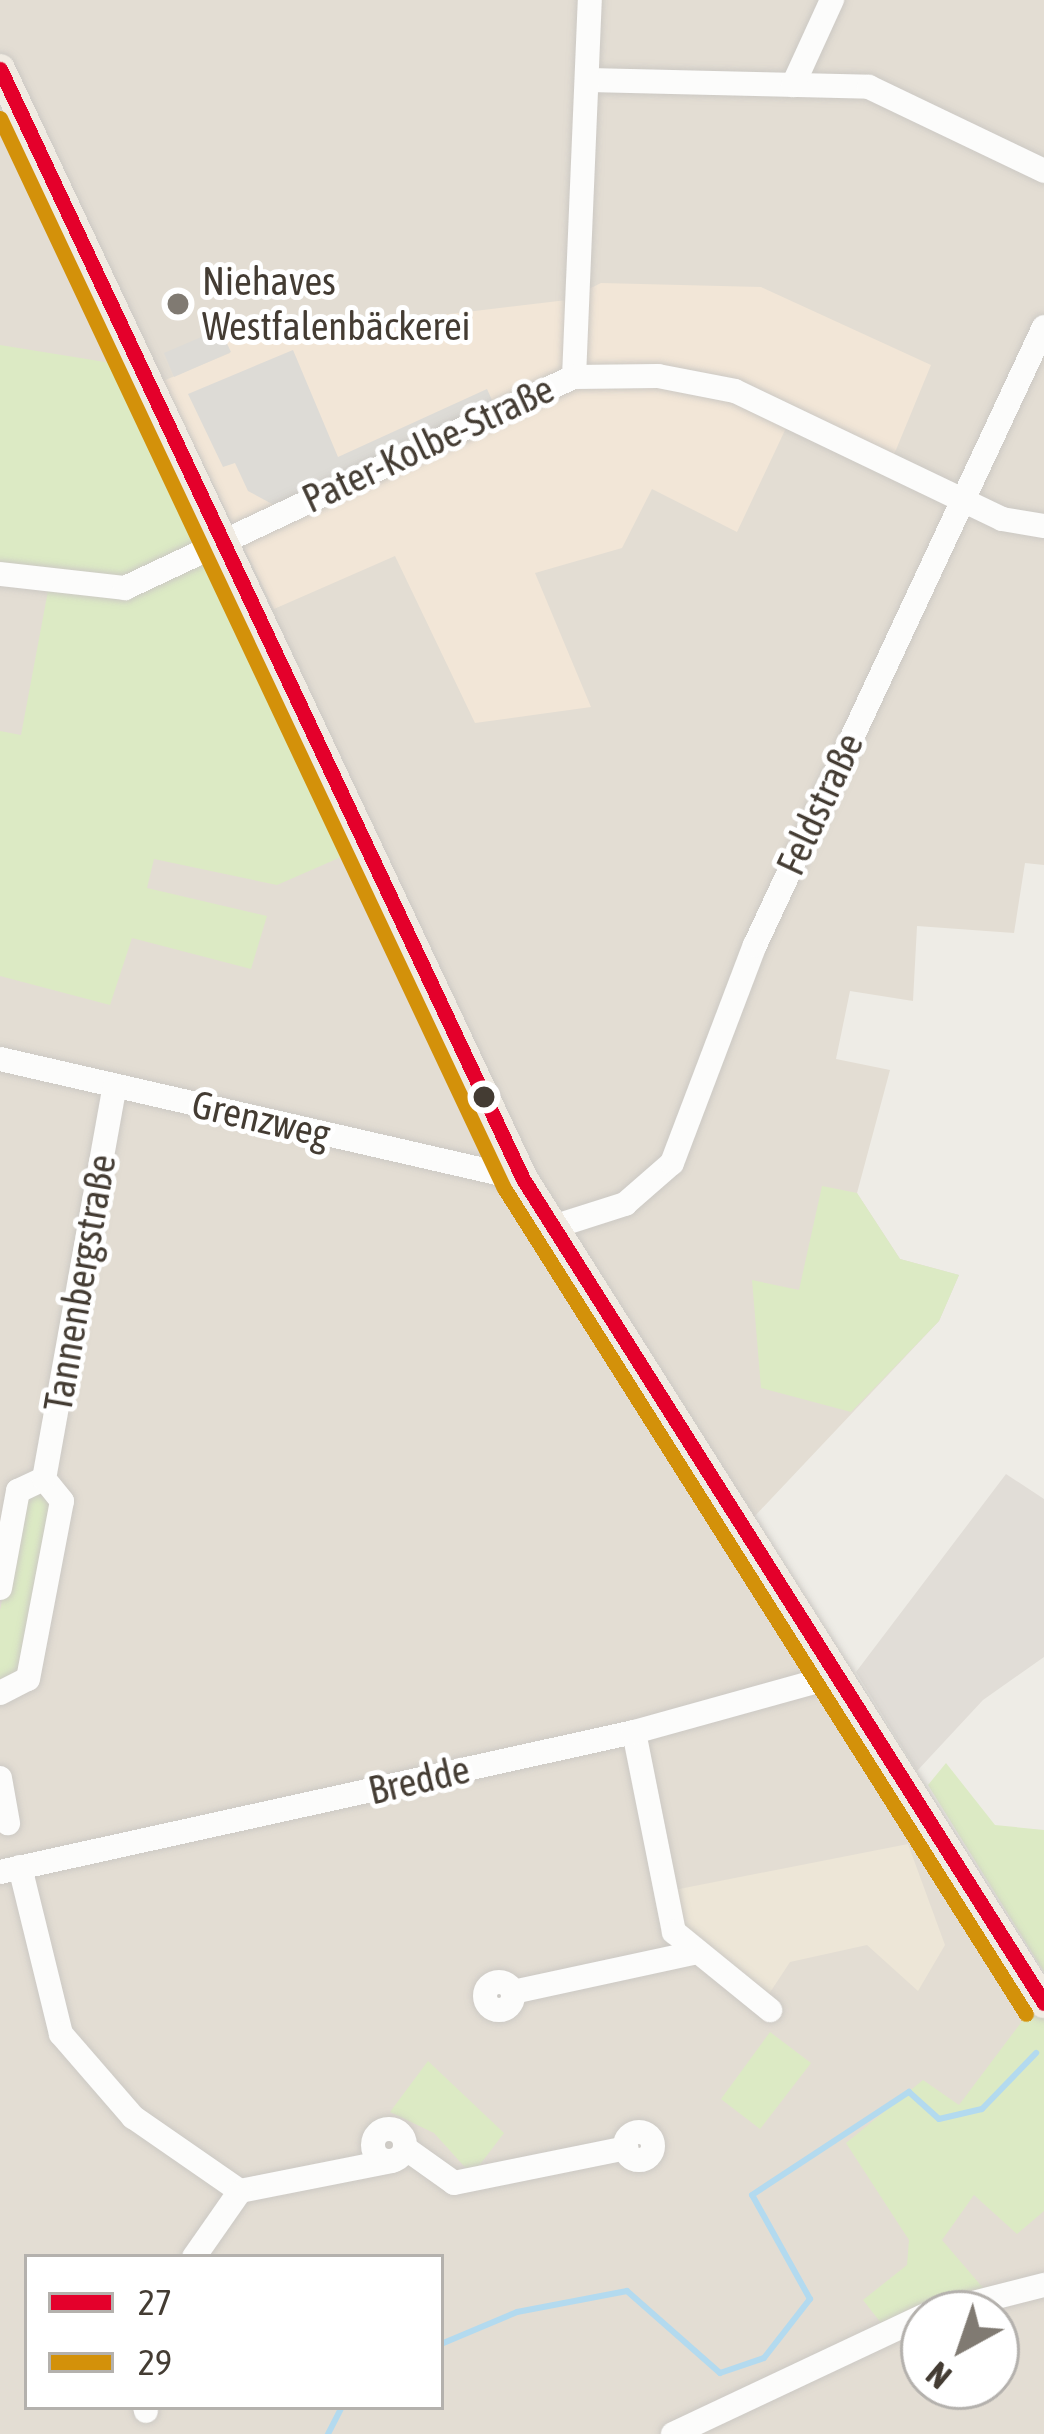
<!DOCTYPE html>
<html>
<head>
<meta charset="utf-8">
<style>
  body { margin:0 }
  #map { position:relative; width:1044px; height:2434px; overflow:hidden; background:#eeece6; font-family:"Asap Condensed",sans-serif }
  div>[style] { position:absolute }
  .residential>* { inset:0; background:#e3ddd3 }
  .commercial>* { inset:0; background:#f2e6d7 }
  .industrial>* { inset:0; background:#e1ddd7 }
  .education>* { inset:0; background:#ede6d7 }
  .green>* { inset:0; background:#dceac4 }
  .parking>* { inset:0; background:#dddbd6 }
  .stream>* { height:6px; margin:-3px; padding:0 3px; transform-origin:3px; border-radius:3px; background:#b3daef }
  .roads { filter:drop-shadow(0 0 3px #ccc9c4) drop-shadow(0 0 3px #ccc9c4) }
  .minor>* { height:24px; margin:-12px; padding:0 12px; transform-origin:12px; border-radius:12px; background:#fcfcfb }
  .minor>.ring { margin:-12px; padding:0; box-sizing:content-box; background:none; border:24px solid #fcfcfb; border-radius:50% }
  .major>* { height:30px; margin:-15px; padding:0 15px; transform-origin:15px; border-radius:15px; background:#f0ebe2 }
  .bus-1>* { height:15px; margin:-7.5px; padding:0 7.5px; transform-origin:7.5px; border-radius:7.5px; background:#e4002b }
  .bus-2>* { height:15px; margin:-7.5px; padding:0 7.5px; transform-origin:7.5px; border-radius:7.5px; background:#d3910a }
  .dots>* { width:33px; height:33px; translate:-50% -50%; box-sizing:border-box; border:6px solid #fff; border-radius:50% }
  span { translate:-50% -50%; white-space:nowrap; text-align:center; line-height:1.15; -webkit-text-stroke:10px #fff; paint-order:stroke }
  .poi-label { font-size:39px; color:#443c33 }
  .left { translate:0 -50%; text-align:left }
  .street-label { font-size:39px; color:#443c33 }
  .legend { position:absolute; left:24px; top:2254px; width:420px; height:156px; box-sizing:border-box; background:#fff; border:3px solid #b4b1ad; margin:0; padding:15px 21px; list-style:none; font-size:36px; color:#443c33 }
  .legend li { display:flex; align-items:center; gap:24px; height:60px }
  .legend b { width:60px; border:3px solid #b4b1ad }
  .north { position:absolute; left:900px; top:2290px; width:120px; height:120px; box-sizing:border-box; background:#fff; border:3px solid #b4b1ad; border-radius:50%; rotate:220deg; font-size:33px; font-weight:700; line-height:48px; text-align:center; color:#443c33 }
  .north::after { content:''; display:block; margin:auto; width:42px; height:54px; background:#807a72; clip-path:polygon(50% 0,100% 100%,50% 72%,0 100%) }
</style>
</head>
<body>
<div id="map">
  <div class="residential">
    <div style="clip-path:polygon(evenodd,0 0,1044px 0,1044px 865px,1025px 863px,1014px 933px,917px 926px,913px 1001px,850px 991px,836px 1059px,890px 1070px,857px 1193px,900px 1259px,959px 1275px,939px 1321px,736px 1536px,1044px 2000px,1044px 2434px,0 2434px,0 0,27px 2257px,441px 2257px,441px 2407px,27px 2407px,27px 2257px,0 0,924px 2314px,996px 2314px,996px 2386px,924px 2386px,924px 2314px)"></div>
  </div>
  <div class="commercial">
    <div style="clip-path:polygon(601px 283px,761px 287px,931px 365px,886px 474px,787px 426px,737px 532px,652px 489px,622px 548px,535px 573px,591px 707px,475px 723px,395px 556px,274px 609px,163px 381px,230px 353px,222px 330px,263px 326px,266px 336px,567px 300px)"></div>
  </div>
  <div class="industrial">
    <div style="clip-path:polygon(1006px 1474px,1044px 1499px,1044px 1657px,983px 1700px,917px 1771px,856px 1672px)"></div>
  </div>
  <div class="education">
    <div style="clip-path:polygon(908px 1844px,945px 1945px,918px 1991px,867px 1945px,790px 1962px,765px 2000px,697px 1951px,669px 1891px)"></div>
  </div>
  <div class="green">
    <div style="clip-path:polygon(0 345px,136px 367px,364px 847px,277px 885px,154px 859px,147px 888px,267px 916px,251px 969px,132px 938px,110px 1005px,0 976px,0 731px,21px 735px,50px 580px,0 574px)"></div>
    <div style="clip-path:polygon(822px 1186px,857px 1193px,900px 1259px,959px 1275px,939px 1321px,851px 1412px,761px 1388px,752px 1280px,799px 1290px)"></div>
    <div style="clip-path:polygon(43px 1485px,58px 1504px,25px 1676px,0 1685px,0 1611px,22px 1495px)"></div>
    <div style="clip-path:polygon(946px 1763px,995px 1825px,1044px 1830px,1044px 1972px,928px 1785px)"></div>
    <div style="clip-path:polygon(1044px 1992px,1044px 2211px,1017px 2234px,974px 2195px,942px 2240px,990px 2296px,885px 2328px,863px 2300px,907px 2265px,909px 2240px,846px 2143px,923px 2080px,959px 2105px)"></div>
    <div style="clip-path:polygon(770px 2032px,811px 2063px,760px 2129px,721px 2099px)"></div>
    <div style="clip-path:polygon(428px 2061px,504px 2133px,472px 2175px,434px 2133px,390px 2112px)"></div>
  </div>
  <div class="parking">
    <div style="clip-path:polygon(220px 329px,231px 352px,174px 377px,164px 353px)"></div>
    <div style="clip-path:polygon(293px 350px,338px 457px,487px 389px,497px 411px,285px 511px,248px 491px,235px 463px,223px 467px,188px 394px)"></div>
  </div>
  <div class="stream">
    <div style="left:441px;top:2344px;width:82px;rotate:-22.8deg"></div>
    <div style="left:517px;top:2312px;width:112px;rotate:-10.8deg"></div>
    <div style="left:627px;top:2291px;width:124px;rotate:41.4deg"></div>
    <div style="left:720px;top:2373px;width:46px;rotate:-18.8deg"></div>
    <div style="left:764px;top:2358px;width:75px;rotate:-52.1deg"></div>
    <div style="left:810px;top:2299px;width:119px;rotate:-119.1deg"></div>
    <div style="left:752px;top:2195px;width:188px;rotate:-33.3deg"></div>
    <div style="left:909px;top:2092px;width:40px;rotate:42deg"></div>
    <div style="left:939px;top:2119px;width:44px;rotate:-13.1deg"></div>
    <div style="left:982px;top:2109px;width:78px;rotate:-46deg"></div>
    <div style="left:328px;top:2434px;width:30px;rotate:-63deg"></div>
  </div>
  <div class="roads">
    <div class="minor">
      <div style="left:590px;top:80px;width:279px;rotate:1.4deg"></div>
      <div style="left:869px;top:87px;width:194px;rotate:25.6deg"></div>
      <div style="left:793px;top:85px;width:94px;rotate:-65.4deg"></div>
      <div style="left:574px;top:377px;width:377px;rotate:-87.6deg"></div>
      <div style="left:0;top:574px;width:126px;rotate:6.4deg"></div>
      <div style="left:125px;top:588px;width:496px;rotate:-25.2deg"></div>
      <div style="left:574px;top:377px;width:84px;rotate:-0.7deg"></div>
      <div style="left:658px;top:376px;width:78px;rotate:11deg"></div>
      <div style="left:735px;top:391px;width:296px;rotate:25.6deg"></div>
      <div style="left:1002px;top:519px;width:43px;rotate:9.5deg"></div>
      <div style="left:0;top:1059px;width:537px;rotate:12.92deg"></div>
      <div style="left:553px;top:1227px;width:76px;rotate:-17.7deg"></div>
      <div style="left:625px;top:1204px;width:62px;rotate:-41.1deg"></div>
      <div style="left:672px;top:1163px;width:233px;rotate:-69.2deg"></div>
      <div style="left:755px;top:945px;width:682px;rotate:-64.94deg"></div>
      <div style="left:0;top:1588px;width:99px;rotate:-79.5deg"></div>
      <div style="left:18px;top:1491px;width:29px;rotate:-25deg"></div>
      <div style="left:0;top:1693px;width:31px;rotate:-27deg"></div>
      <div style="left:28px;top:1679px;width:181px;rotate:-79.2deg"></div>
      <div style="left:62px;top:1501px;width:28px;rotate:-129deg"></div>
      <div style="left:44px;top:1479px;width:399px;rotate:-79.8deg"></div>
      <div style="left:634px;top:1732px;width:204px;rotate:78.7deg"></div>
      <div style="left:674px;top:1932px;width:124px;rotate:39.1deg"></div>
      <div style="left:0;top:1778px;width:46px;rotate:79.9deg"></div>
      <div style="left:20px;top:1867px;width:172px;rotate:76.2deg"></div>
      <div style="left:61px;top:2034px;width:110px;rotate:49.1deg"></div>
      <div style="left:133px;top:2117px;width:130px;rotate:34.7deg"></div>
      <div style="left:240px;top:2191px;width:155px;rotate:-11.2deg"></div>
      <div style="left:0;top:1872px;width:649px;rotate:-12.45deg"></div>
      <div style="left:634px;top:1732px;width:210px;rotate:-15.5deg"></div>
      <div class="ring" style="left:485px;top:1982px;width:4px;height:4px"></div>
      <div style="left:513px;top:1992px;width:184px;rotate:-12.2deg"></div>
      <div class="ring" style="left:373px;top:2129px;width:8px;height:8px"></div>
      <div class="ring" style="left:625px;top:2132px;width:4px;height:4px"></div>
      <div style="left:405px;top:2148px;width:60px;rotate:35.5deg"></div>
      <div style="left:454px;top:2183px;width:176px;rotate:-11.5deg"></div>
      <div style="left:194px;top:2257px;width:80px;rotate:-55.1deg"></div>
      <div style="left:930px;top:2314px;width:118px;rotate:-14.3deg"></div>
      <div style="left:145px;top:2407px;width:4px;rotate:76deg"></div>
      <div style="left:673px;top:2434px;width:277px;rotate:-25.2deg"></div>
    </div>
    <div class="major">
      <div style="left:0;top:69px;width:1227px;rotate:64.77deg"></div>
      <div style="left:523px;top:1179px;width:975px;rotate:57.7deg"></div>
    </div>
  </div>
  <div class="bus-1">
    <div style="left:0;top:69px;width:1227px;rotate:64.77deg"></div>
    <div style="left:523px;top:1179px;width:975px;rotate:57.7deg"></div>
  </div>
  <div class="bus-2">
    <div style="left:0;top:118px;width:1183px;rotate:64.78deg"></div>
    <div style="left:504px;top:1188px;width:977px;rotate:57.71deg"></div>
  </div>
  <div class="dots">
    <div style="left:178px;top:304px;background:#807a72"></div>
    <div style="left:484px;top:1097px;background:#443c33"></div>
  </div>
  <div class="poi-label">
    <span class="left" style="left:202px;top:304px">Niehaves<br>Westfalenbäckerei</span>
  </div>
  <div class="street-label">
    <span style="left:428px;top:444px;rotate:-25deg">Pater-Kolbe-Straße</span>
    <span style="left:820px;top:804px;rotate:-65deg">Feldstraße</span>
    <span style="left:261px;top:1119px;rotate:13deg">Grenzweg</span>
    <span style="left:80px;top:1283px;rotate:-80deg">Tannenbergstraße</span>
    <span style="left:419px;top:1780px;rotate:-13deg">Bredde</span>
  </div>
  <ul class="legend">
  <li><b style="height:15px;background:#e4002b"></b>27</li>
  <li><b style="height:15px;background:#d3910a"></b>29</li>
  </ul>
  <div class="north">N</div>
</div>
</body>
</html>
